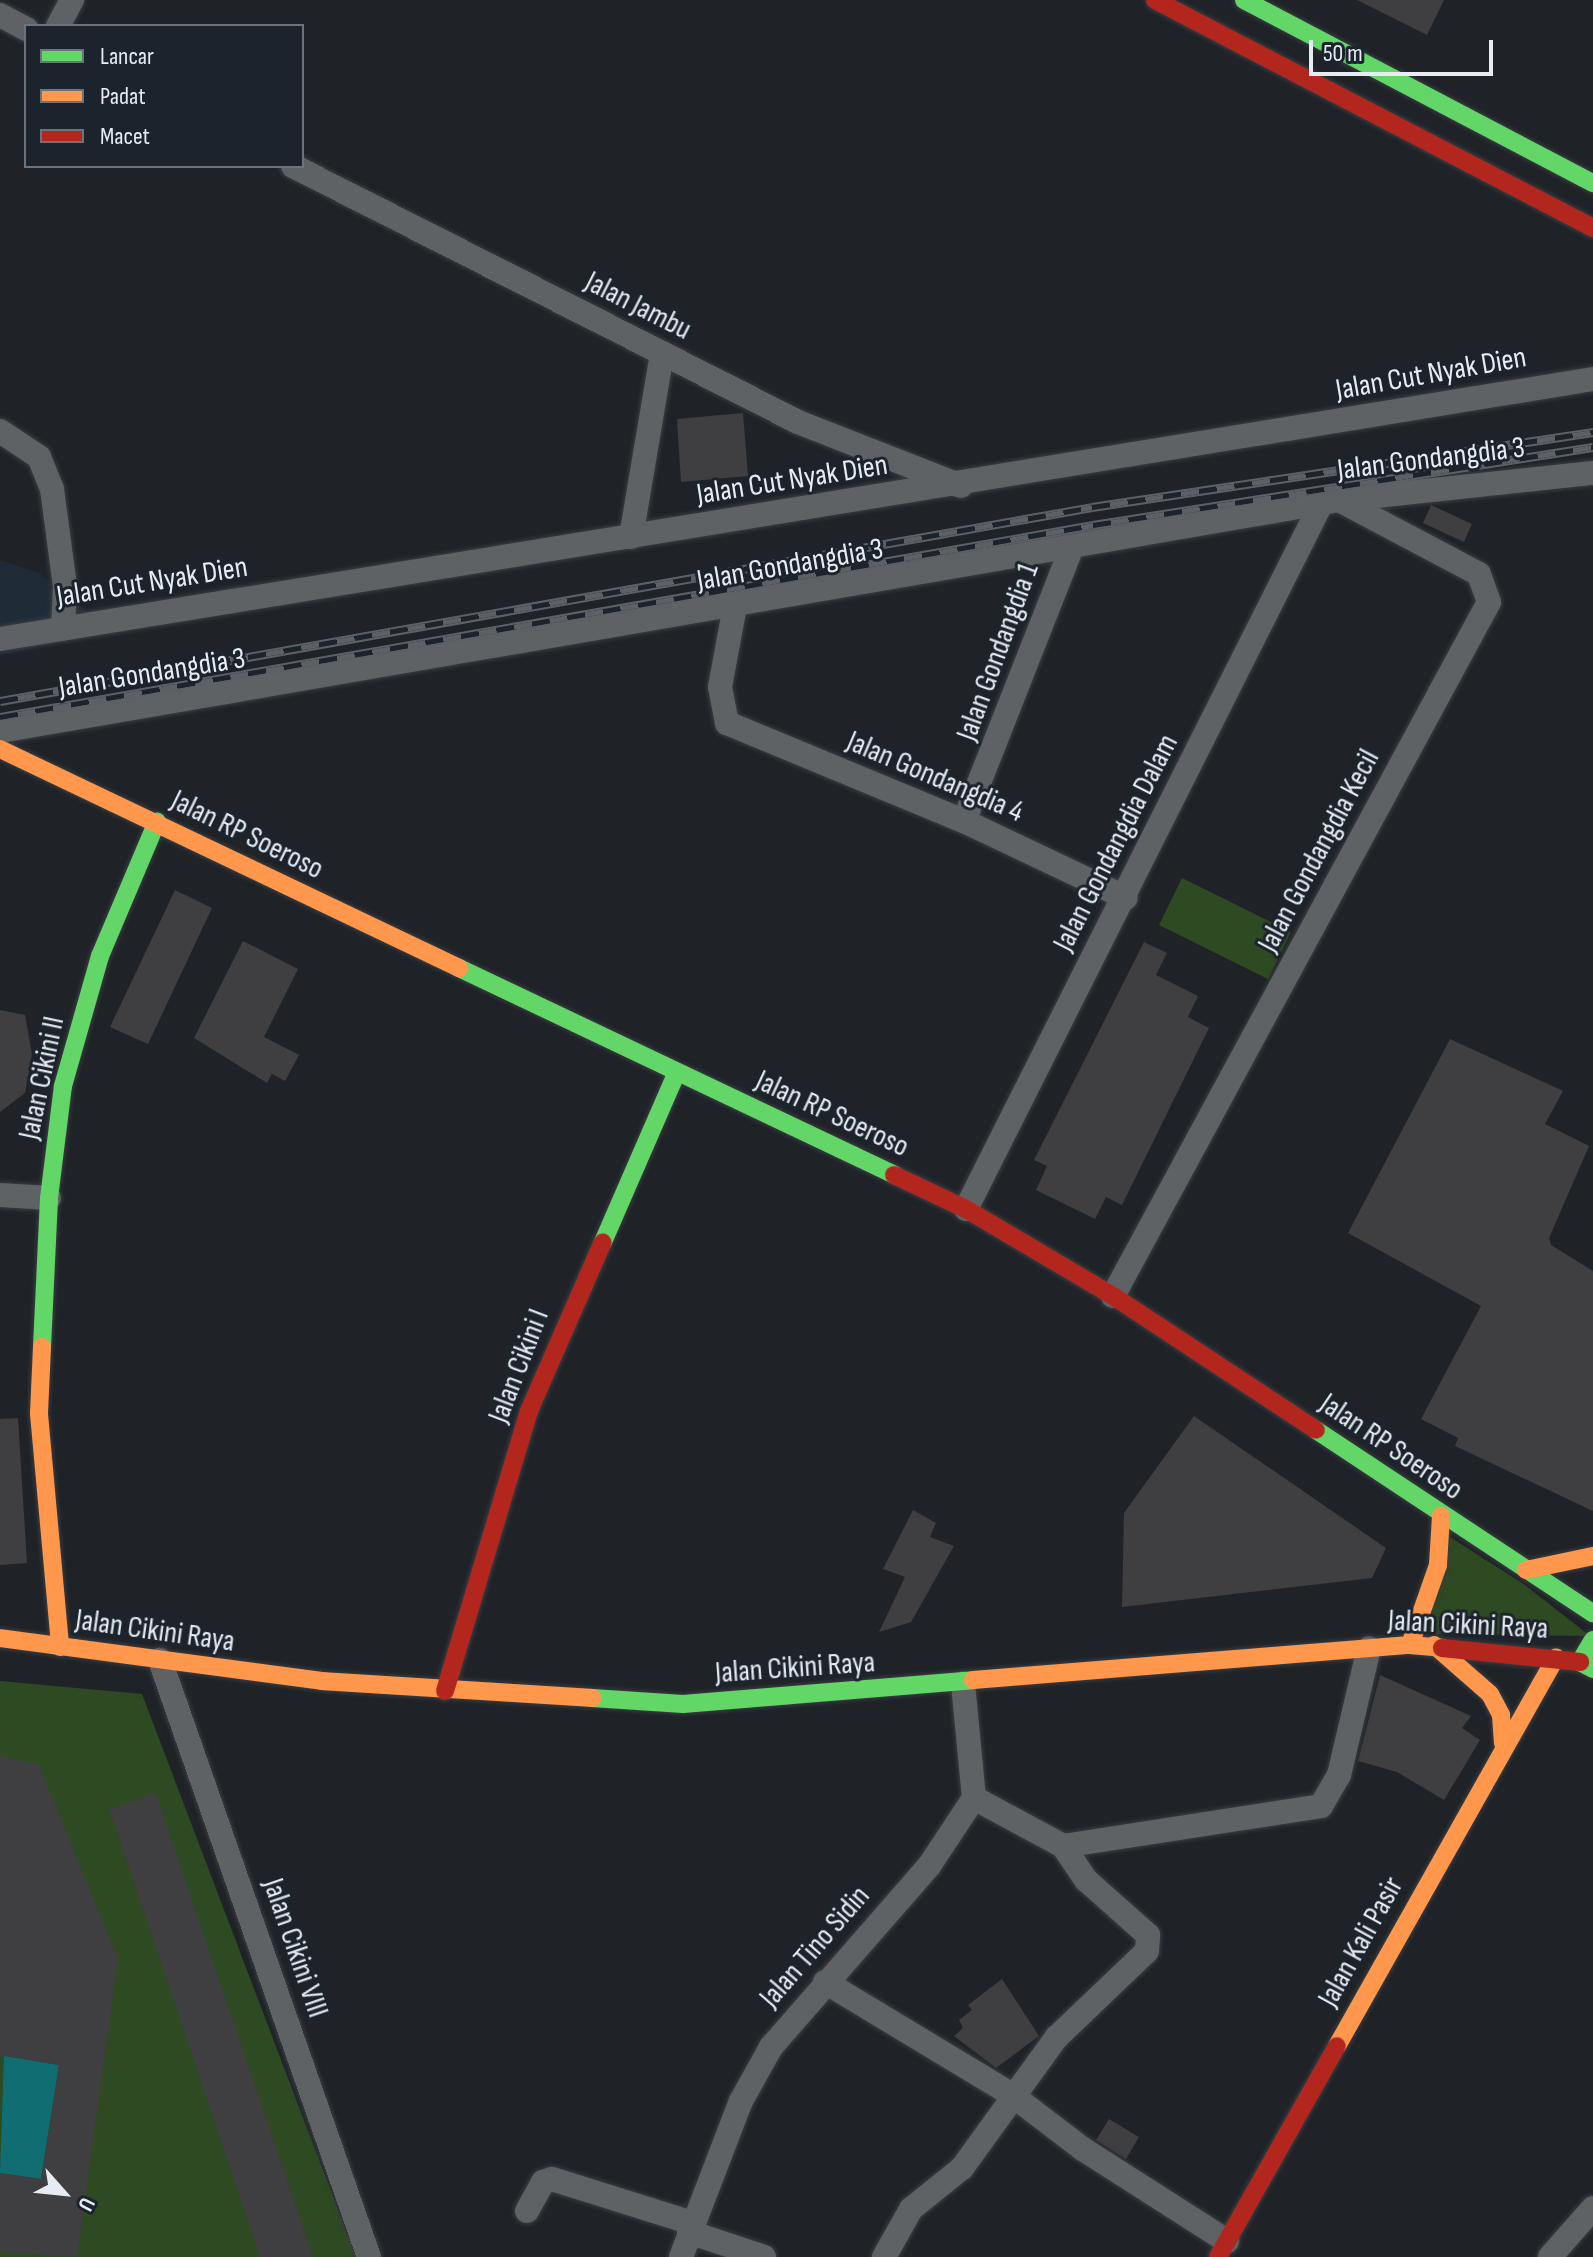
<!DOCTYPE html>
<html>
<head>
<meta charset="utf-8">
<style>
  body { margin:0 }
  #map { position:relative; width:1593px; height:2257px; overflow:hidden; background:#1f2328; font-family:"Sofia Sans Condensed",sans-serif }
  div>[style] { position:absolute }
  .built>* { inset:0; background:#1f2c38 }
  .green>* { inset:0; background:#2e4a22 }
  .water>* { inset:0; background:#106d72 }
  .building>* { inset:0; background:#3f3e40 }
  .roads { filter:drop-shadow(0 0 2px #393d41) drop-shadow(0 0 2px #393d41) }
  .street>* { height:24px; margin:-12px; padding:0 12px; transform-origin:12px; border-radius:12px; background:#5f6265 }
  .fast>* { height:18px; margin:-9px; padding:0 9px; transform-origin:9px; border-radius:9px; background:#63d668 }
  .slow>* { height:18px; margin:-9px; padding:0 9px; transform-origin:9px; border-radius:9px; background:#ff974d }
  .jam>* { height:18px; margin:-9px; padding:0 9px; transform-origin:9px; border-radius:9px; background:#b3261e }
  .rail>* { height:9px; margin-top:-4.5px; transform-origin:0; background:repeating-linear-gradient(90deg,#1b232c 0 18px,#5d6064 0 36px); box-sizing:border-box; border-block:2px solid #5d6064 }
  span { translate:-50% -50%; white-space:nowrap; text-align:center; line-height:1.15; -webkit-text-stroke:6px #1b232c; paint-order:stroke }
  .street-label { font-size:30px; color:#e6ecf2 }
  .legend { position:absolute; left:24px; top:24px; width:280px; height:144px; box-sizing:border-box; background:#1b232c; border:2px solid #6c737b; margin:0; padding:10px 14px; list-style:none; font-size:24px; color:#e6ecf2 }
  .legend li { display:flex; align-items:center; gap:16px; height:40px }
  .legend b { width:40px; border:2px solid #6c737b }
  .north { position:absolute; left:24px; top:2153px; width:80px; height:80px; -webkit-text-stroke:6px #1b232c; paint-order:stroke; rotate:117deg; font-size:22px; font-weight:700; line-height:32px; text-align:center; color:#e6ecf2 }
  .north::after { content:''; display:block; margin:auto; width:28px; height:36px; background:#e6ecf2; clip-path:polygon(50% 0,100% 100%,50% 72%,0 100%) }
  .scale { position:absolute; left:1309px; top:40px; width:184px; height:36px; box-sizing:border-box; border:4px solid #e6ecf2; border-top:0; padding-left:10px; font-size:24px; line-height:28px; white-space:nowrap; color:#e6ecf2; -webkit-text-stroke:6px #1b232c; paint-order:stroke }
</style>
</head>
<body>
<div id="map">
  <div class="built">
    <div style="clip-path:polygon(0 560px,39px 573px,112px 631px,0 655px)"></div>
  </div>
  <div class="green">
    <div style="clip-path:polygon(1182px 878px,1291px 932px,1268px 979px,1159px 925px)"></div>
    <div style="clip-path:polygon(1450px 1537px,1525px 1585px,1590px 1636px,1420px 1634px)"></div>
    <div style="clip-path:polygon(0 1681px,142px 1694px,356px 2257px,0 2257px)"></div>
  </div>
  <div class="water">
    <div style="clip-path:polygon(4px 2056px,59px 2065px,41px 2179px,0 2173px)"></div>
  </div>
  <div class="building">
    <div style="clip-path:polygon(1357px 0,1444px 0,1427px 35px)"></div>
    <div style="clip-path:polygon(743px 413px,748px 476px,681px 482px,677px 419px)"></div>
    <div style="clip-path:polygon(1431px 505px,1472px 524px,1464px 542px,1423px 523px)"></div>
    <div style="clip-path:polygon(175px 890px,212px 908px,148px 1044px,110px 1027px)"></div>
    <div style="clip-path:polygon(243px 941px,298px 969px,264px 1037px,299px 1055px,285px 1081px,272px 1074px,267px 1083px,194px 1038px)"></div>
    <div style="clip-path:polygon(1144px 942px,1167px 953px,1156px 975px,1198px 996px,1188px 1017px,1209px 1028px,1122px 1205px,1106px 1197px,1095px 1219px,1036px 1190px,1047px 1166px,1034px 1160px)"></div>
    <div style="clip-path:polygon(0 1010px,25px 1015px,32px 1054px,25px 1093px,0 1112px)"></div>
    <div style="clip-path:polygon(1450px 1039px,1563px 1091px,1545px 1124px,1589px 1146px,1549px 1238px,1551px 1245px,1593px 1271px,1593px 1511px,1455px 1446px,1458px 1438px,1421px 1419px,1481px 1306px,1348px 1233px)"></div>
    <div style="clip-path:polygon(1194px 1416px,1386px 1548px,1372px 1578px,1122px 1607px,1124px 1513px)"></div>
    <div style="clip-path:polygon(18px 1418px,27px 1563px,0 1565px,0 1419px)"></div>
    <div style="clip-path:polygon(913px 1510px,936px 1523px,930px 1537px,954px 1546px,911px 1622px,879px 1632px,905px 1577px,883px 1569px)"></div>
    <div style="clip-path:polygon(1380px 1675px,1471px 1716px,1462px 1728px,1480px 1740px,1444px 1800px,1397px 1772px,1358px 1761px)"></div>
    <div style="clip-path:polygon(0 1756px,39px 1765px,118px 1959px,77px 2257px,0 2252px,0 2173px,41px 2179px,59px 2065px,0 2055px)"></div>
    <div style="clip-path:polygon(156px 1793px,313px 2257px,260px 2257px,109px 1809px)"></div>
    <div style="clip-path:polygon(1002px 1979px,1039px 2036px,996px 2068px,954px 2036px,963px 2028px,959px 2020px,972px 2010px,968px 2005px)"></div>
    <div style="clip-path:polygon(1109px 2119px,1139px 2137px,1126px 2159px,1096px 2140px)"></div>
  </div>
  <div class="roads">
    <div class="street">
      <div style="left:0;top:15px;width:30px;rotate:28deg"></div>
      <div style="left:58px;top:26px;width:30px;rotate:-62deg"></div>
      <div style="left:293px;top:166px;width:566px;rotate:26.88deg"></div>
      <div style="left:798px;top:422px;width:175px;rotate:21.4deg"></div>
      <div style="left:0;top:431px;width:47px;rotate:33.7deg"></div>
      <div style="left:39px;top:457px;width:35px;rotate:68deg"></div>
      <div style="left:52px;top:489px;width:98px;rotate:82.4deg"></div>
      <div style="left:65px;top:586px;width:43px;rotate:92.7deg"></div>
      <div style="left:631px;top:537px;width:186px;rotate:-80.4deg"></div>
      <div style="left:735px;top:606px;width:82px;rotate:100.5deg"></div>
      <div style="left:720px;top:687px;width:37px;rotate:79deg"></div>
      <div style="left:727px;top:723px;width:256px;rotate:22.5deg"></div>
      <div style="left:964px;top:821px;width:179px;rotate:25.4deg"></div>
      <div style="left:0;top:639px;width:1614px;rotate:-9.27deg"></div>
      <div style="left:0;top:731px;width:1359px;rotate:-9.79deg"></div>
      <div style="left:1339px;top:500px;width:255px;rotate:-6.1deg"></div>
      <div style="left:964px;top:821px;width:292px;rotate:-68.5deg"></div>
      <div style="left:0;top:1195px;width:49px;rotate:3.5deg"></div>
      <div style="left:966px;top:1209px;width:789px;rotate:-63.27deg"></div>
      <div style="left:1113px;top:1296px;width:789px;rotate:-61.55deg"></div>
      <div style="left:1489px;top:602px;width:30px;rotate:-110deg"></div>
      <div style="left:1479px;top:574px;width:158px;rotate:-152.1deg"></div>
      <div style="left:160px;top:1660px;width:633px;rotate:70.71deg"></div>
      <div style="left:1063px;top:1846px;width:261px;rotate:-8.8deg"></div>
      <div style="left:1321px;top:1806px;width:36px;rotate:-60deg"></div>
      <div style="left:1339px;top:1775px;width:130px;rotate:-76.7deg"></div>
      <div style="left:825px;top:1982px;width:218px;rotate:31.1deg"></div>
      <div style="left:1012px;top:2095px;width:89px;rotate:37.3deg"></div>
      <div style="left:1083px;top:2149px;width:171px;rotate:32.6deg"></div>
      <div style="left:527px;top:2211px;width:33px;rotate:-61deg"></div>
      <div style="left:543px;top:2182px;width:9px;rotate:-18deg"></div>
      <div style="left:552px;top:2179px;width:147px;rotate:17.4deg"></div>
      <div style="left:689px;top:2232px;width:79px;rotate:18.4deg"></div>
      <div style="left:681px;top:2257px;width:167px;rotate:-69deg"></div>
      <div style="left:741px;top:2101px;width:62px;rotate:-60.9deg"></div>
      <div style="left:771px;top:2047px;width:240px;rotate:-48.9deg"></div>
      <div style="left:929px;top:1866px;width:82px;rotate:-56.5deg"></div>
      <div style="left:974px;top:1798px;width:115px;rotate:-95.5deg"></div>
      <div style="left:884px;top:2257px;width:55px;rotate:-60.6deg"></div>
      <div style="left:911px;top:2209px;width:65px;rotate:-38.8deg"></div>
      <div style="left:962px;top:2168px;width:162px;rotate:-54.1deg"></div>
      <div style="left:1057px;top:2037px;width:124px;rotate:-43.7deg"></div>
      <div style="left:1147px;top:1951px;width:16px;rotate:-86deg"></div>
      <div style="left:1148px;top:1935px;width:83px;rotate:-138.4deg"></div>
      <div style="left:1086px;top:1880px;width:41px;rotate:-124.1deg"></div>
      <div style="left:1063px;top:1846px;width:101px;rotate:-151.7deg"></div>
      <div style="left:1550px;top:2257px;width:65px;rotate:-48.7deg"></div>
    </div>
    <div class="fast">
      <div style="left:1244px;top:0;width:394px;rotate:27.7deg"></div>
      <div style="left:459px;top:968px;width:482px;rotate:25.4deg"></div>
      <div style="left:603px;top:1242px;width:185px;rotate:-66.5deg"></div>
      <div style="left:42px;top:1347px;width:149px;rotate:-87.3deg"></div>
      <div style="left:49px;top:1198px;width:113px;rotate:-82.9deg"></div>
      <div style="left:63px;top:1086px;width:135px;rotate:-74.1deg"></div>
      <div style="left:100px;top:956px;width:146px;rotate:-67deg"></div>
      <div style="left:1316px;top:1430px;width:332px;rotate:33.5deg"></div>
      <div style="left:1593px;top:1640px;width:26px;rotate:121deg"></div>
      <div style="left:1580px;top:1662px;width:15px;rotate:28deg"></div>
      <div style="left:592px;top:1698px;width:91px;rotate:3.8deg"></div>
      <div style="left:683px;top:1704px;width:291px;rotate:-4.7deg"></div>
    </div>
    <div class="slow">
      <div style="left:0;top:749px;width:509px;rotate:25.51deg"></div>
      <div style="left:42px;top:1347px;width:67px;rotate:92.6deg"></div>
      <div style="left:39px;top:1414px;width:234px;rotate:84.8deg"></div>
      <div style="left:1526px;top:1570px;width:68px;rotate:-11.8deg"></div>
      <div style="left:0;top:1638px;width:325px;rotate:7.6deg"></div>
      <div style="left:322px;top:1681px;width:271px;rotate:3.6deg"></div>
      <div style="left:1410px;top:1645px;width:85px;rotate:-70.7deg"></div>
      <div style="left:1438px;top:1565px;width:49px;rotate:-86.5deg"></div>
      <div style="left:1434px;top:1645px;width:74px;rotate:41.2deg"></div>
      <div style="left:1490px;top:1694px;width:24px;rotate:62deg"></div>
      <div style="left:1501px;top:1715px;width:28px;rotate:86deg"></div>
      <div style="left:973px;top:1680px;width:438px;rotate:-4.6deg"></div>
      <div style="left:1410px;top:1645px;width:32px;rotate:5deg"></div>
      <div style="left:1337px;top:2046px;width:446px;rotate:-60.6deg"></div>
    </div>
    <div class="jam">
      <div style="left:1155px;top:0;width:494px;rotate:27.5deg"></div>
      <div style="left:894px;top:1175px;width:80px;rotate:25.3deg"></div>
      <div style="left:966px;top:1209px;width:171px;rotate:30.6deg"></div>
      <div style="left:1113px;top:1296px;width:243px;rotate:33.4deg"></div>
      <div style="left:1442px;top:1648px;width:139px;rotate:5.8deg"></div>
      <div style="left:445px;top:1691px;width:292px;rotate:-73.3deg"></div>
      <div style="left:529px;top:1411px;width:184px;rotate:-66.4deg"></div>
      <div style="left:1218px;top:2257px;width:242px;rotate:-60.6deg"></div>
    </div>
  </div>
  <div class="rail">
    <div style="left:0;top:701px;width:1109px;rotate:-10.07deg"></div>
    <div style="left:1092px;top:507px;width:507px;rotate:-8.51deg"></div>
    <div style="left:0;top:717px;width:1110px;rotate:-9.96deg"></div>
    <div style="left:1093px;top:525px;width:506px;rotate:-8.87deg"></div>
  </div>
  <div class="street-label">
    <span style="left:638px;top:306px;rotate:27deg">Jalan Jambu</span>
    <span style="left:1431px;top:374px;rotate:-10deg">Jalan Cut Nyak Dien</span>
    <span style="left:1431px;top:459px;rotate:-7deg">Jalan Gondangdia 3</span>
    <span style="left:792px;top:480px;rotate:-9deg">Jalan Cut Nyak Dien</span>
    <span style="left:790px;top:565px;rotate:-10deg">Jalan Gondangdia 3</span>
    <span style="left:152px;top:582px;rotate:-9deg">Jalan Cut Nyak Dien</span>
    <span style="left:998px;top:652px;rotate:-70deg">Jalan Gondangdia 1</span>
    <span style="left:152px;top:673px;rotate:-9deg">Jalan Gondangdia 3</span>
    <span style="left:935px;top:777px;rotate:23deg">Jalan Gondangdia 4</span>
    <span style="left:247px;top:835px;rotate:26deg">Jalan RP Soeroso</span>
    <span style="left:1116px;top:843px;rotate:-63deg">Jalan Gondangdia Dalam</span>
    <span style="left:1319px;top:851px;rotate:-62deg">Jalan Gondangdia Kecil</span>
    <span style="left:42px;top:1078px;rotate:-78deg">Jalan Cikini II</span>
    <span style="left:832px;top:1114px;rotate:25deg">Jalan RP Soeroso</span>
    <span style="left:519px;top:1366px;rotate:-69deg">Jalan Cikini I</span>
    <span style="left:1391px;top:1447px;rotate:34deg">Jalan RP Soeroso</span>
    <span style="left:1468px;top:1625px;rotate:3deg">Jalan Cikini Raya</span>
    <span style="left:155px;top:1631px;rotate:8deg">Jalan Cikini Raya</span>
    <span style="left:795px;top:1668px;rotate:-4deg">Jalan Cikini Raya</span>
    <span style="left:1361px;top:1942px;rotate:-61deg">Jalan Kali Pasir</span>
    <span style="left:815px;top:1947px;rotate:-49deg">Jalan Tino Sidin</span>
    <span style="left:295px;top:1948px;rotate:71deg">Jalan Cikini VIII</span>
  </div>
  <ul class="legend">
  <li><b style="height:10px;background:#63d668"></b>Lancar</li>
  <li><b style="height:10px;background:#ff974d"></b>Padat</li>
  <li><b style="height:10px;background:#b3261e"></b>Macet</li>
  </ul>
  <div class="north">U</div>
  <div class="scale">50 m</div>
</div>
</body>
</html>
